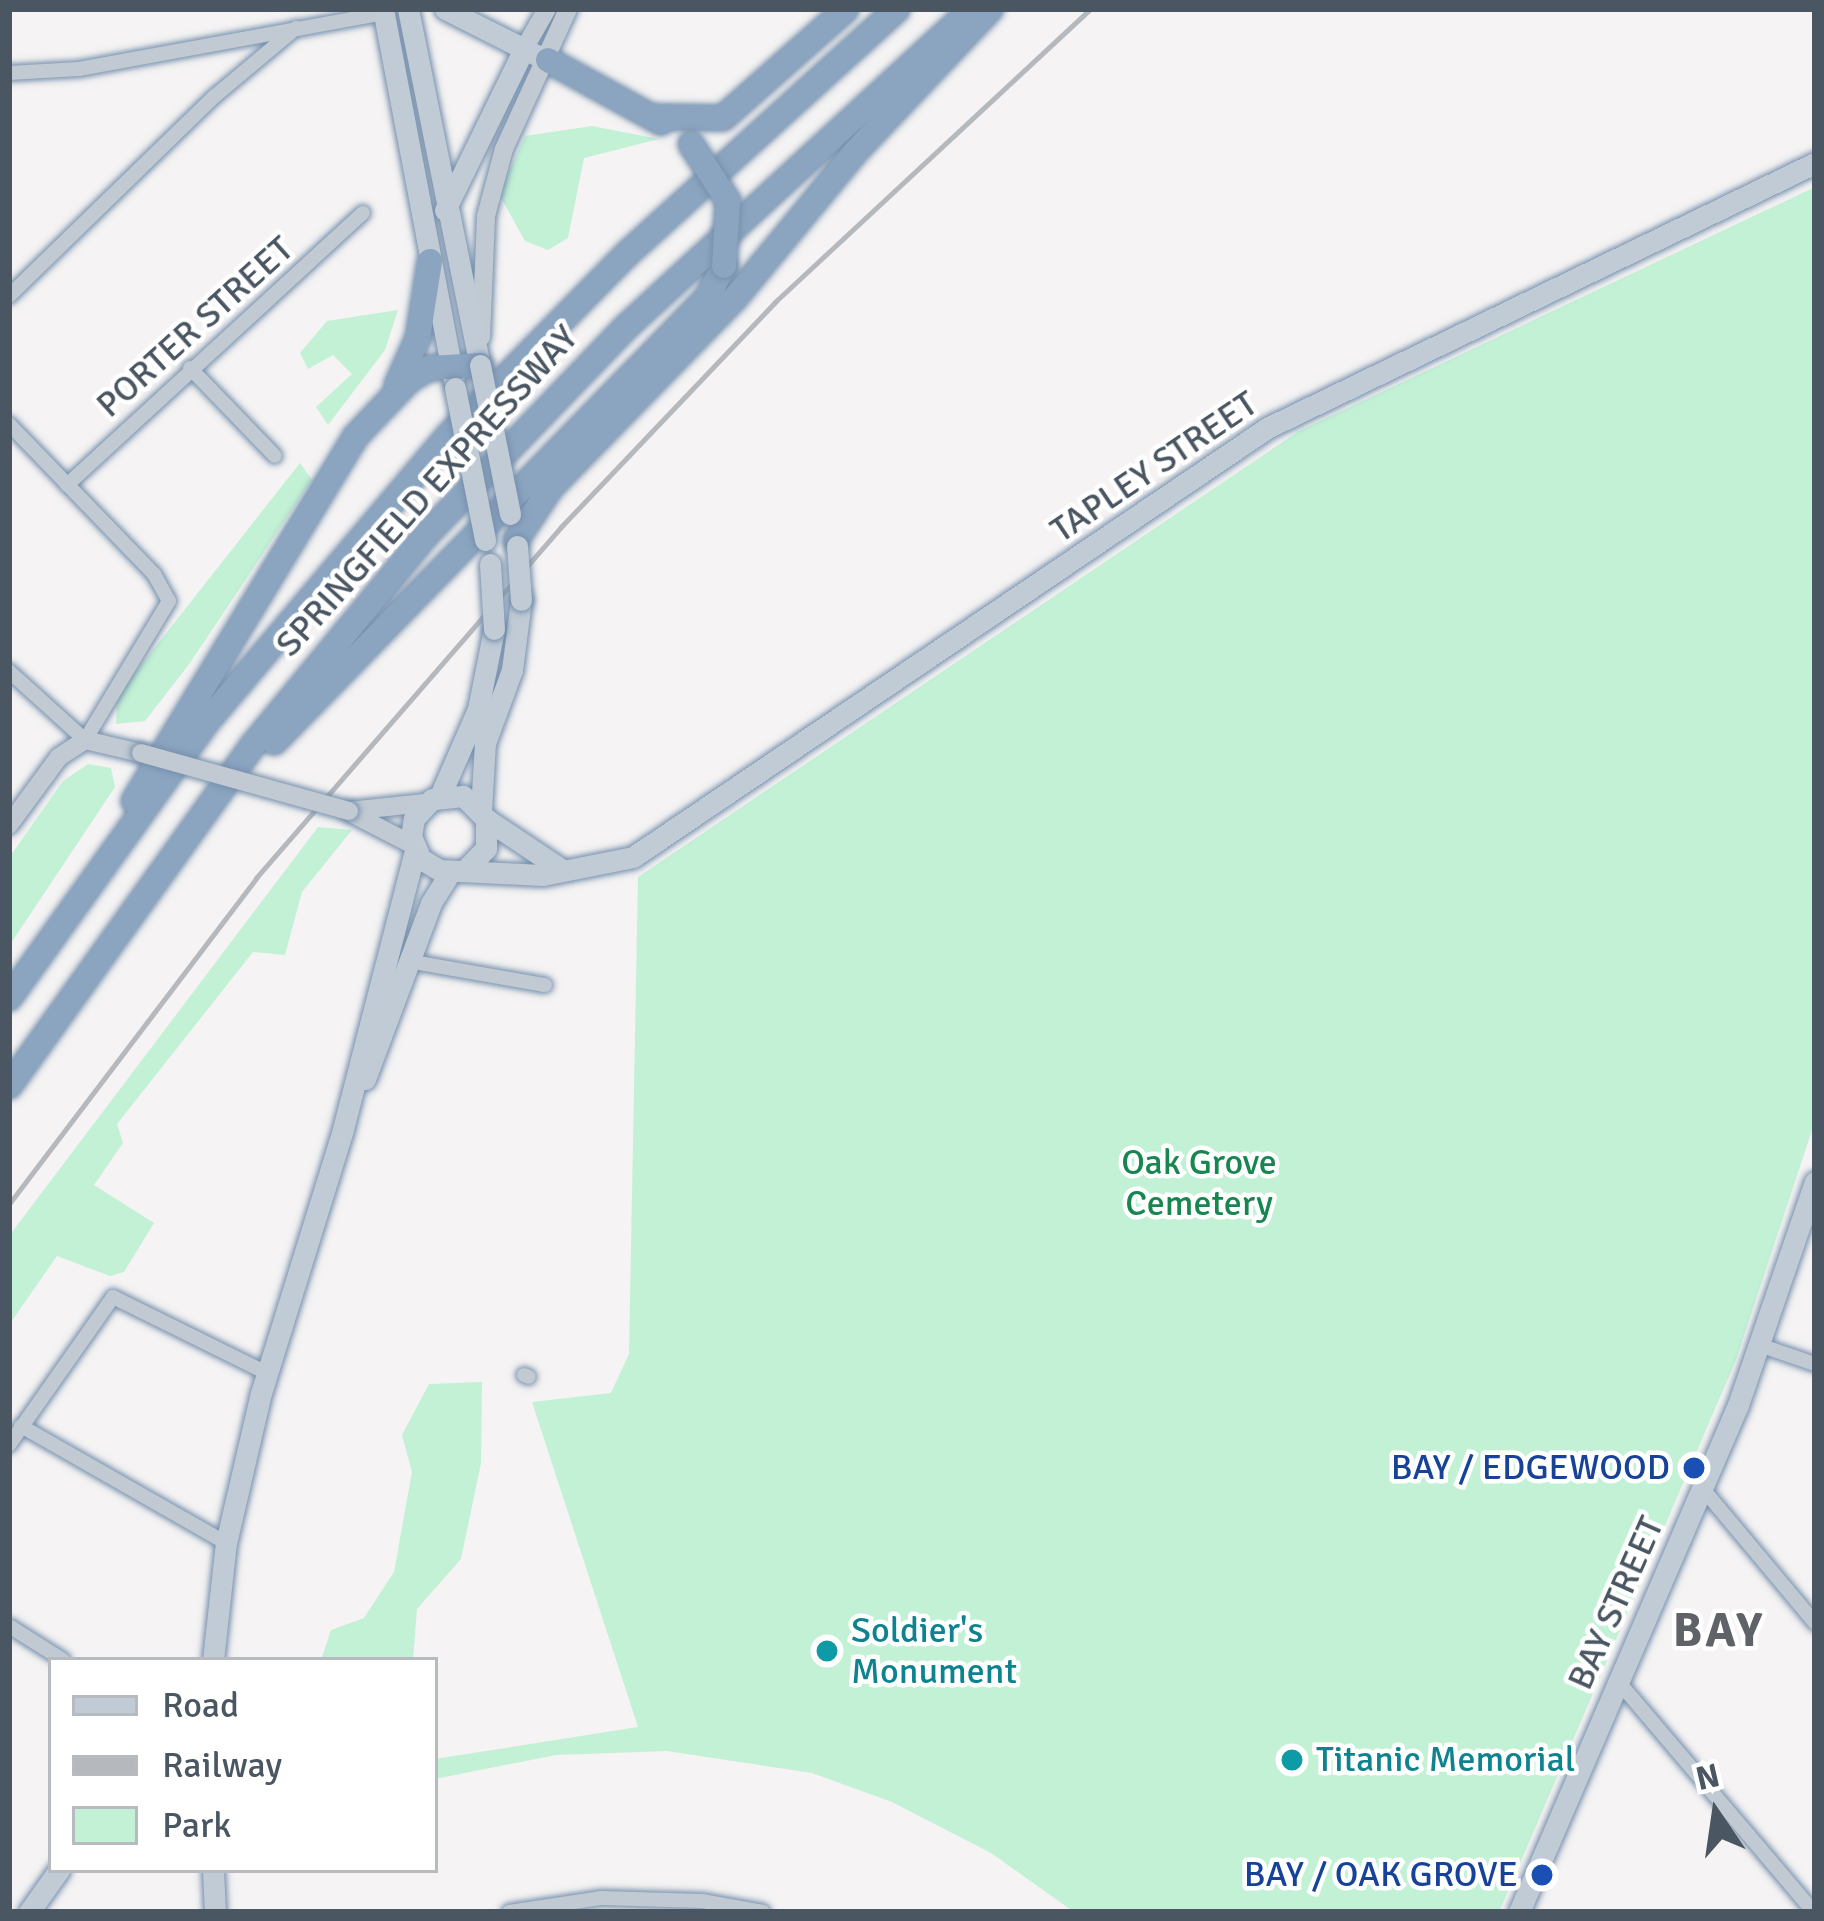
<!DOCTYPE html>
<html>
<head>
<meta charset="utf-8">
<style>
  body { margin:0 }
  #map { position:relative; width:1824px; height:1921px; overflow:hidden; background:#f5f3f3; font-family:Signika,sans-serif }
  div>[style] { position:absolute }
  .green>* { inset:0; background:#c3f1d5 }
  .roads { filter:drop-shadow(0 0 3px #7690ad) drop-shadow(0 0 3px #7690ad) }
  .minor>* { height:14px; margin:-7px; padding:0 7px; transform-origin:7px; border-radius:7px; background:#c1cad2 }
  .tertiary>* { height:18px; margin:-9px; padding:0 9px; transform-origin:9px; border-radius:9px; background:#c1cad2 }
  .secondary>* { height:21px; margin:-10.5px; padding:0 10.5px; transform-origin:10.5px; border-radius:10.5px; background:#c1cbd6 }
  .motorway>* { height:24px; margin:-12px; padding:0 12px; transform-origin:12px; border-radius:12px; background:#8ba5c1 }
  .rail>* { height:4.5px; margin:-2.25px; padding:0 2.25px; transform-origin:2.25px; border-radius:2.25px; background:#b5b8bd }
  .bridges { filter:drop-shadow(0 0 3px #7690ad) drop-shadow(0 0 3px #7690ad) }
  .tertiary-bridge>* { height:18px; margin:-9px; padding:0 9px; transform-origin:9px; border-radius:9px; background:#c1cad2 }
  .secondary-bridge>* { height:21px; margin:-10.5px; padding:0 10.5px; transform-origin:10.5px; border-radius:10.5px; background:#c1cbd6 }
  .motorway-bridge>* { height:24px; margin:-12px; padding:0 12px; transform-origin:12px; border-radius:12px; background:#8ba5c1 }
  .dots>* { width:33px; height:33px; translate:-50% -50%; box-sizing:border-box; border:6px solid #fff; border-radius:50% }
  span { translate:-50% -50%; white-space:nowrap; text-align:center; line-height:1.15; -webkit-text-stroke:9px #fff; paint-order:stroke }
  .street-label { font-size:36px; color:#4a5661 }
  .park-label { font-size:36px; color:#17864f }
  .transit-label { font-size:36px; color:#164399 }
  .right { translate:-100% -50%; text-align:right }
  .culture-label { font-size:36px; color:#0d838f }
  .left { translate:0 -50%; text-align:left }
  .district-label { font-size:48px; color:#5f6368; font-weight:700; letter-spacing:3px }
  .frame { position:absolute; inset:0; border:12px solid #4a5661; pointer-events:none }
  .legend { position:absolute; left:48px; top:1657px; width:390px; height:216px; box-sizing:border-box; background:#fff; border:3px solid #b7bbc0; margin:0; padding:15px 21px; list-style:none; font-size:36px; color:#4a5661 }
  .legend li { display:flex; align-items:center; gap:24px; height:60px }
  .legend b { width:60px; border:3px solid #b7bbc0 }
  .north { position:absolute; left:1656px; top:1753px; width:120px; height:120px; -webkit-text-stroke:9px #fff; paint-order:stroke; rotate:347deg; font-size:33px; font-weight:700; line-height:48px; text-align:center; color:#4a5661 }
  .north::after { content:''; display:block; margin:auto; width:42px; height:54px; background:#4a5661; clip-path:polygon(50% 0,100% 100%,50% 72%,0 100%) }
</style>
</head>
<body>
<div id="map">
  <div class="green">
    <div style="clip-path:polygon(592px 126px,659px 139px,584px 158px,568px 238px,548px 250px,525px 241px,499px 194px,525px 136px)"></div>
    <div style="clip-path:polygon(1815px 187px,1815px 1121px,1736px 1360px,1499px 1912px,1074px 1912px,991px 1853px,892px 1802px,812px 1773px,667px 1751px,556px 1755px,435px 1779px,435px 1759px,638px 1727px,532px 1402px,611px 1393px,629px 1354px,638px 877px,1299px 431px)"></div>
    <div style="clip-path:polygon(398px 310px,385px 350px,328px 425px,316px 407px,352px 374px,333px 355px,308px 369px,300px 353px,327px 321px)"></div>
    <div style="clip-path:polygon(300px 463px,312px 480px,190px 663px,145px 721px,116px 724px,117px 701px,134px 674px)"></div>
    <div style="clip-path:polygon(88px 764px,111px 768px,115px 787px,9px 946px,9px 858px,63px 781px)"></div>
    <div style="clip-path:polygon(318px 827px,352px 830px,302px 892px,285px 955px,253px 952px,117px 1124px,123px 1143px,94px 1185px,154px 1223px,124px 1272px,110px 1276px,57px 1256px,9px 1325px,9px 1236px)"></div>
    <div style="clip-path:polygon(482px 1382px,481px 1463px,461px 1559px,417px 1609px,413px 1660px,321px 1660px,331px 1630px,364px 1618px,394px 1572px,412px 1472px,402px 1435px,429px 1384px)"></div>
  </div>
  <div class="roads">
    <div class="minor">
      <div style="left:9px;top:73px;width:70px;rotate:-3.3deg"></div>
      <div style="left:79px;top:69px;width:310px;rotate:-10.4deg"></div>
      <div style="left:9px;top:296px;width:287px;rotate:-44.2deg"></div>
      <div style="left:215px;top:96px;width:106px;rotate:-40deg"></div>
      <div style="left:190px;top:368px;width:122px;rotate:46deg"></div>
      <div style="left:9px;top:424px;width:209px;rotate:46deg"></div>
      <div style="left:154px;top:574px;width:31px;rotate:61deg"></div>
      <div style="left:169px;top:601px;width:162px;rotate:121.1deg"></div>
      <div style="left:85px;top:740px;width:103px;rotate:-137.8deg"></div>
      <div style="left:67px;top:485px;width:402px;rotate:-42.6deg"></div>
      <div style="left:414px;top:962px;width:133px;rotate:10deg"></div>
      <div style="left:1762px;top:1346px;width:56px;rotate:18.8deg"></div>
      <div style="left:524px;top:1375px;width:5px;rotate:22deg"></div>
      <div style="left:21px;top:1426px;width:236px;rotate:29.7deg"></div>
      <div style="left:9px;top:1445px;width:181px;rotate:-54.9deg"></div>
      <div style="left:113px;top:1297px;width:172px;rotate:26.3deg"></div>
      <div style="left:1703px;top:1489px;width:175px;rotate:50.1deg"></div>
      <div style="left:9px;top:1626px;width:64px;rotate:32.2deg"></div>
      <div style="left:1617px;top:1680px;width:304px;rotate:49.7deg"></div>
      <div style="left:509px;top:1912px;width:94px;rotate:-8.6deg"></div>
      <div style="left:602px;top:1898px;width:100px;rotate:1.7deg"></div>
      <div style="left:702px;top:1901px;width:62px;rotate:10.2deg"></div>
    </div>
    <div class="tertiary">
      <div style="left:524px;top:49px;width:46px;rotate:-60.1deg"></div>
      <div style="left:481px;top:337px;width:121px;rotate:-87.6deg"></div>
      <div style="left:486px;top:216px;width:69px;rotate:-75deg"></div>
      <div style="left:504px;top:149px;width:154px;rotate:-65.4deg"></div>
      <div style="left:349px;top:811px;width:76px;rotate:-6deg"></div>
      <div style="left:353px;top:814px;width:68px;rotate:27.3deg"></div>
      <div style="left:9px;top:825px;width:84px;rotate:-53.7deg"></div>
      <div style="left:59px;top:757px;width:31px;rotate:-33deg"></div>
      <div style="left:85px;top:740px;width:57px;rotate:13.1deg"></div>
    </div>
    <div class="secondary">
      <div style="left:383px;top:9px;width:378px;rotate:79.2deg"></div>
      <div style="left:408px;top:9px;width:363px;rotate:78.6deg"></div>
      <div style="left:445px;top:9px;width:102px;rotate:26.8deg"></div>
      <div style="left:445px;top:210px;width:179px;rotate:-63.9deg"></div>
      <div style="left:440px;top:796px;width:95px;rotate:-66.4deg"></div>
      <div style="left:478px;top:709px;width:82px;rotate:-78.7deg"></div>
      <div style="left:481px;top:810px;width:67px;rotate:-86.6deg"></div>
      <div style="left:485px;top:743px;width:78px;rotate:-69.7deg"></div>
      <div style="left:512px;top:670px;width:71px;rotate:-82.7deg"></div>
      <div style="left:486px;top:819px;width:90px;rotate:33.7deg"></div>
      <div style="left:466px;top:869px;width:29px;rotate:-46deg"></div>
      <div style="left:486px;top:848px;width:29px;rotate:-90deg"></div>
      <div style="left:486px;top:819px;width:33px;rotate:-135deg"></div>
      <div style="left:463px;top:796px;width:31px;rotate:174deg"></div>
      <div style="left:432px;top:799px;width:26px;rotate:133deg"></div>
      <div style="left:414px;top:818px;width:18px;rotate:99deg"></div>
      <div style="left:411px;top:836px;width:25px;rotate:67deg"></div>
      <div style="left:421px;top:859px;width:21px;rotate:31deg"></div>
      <div style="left:439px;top:870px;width:104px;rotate:2.8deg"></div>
      <div style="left:543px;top:875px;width:92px;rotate:-11.3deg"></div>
      <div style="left:633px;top:857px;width:766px;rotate:-34.08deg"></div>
      <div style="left:1267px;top:428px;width:609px;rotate:-25.81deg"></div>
      <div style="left:365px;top:1079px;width:188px;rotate:-69.4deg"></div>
      <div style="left:431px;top:903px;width:36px;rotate:-58deg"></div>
      <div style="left:213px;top:1660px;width:118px;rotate:-83.7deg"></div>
      <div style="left:226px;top:1543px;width:154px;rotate:-76.9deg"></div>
      <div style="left:261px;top:1393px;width:276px;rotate:-72.7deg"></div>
      <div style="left:343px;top:1129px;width:288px;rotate:-75.5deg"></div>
      <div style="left:213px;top:1870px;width:42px;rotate:87.3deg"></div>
      <div style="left:29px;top:1912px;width:52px;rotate:-54.5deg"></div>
      <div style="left:1519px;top:1912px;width:552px;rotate:-66.64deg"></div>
      <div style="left:1738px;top:1405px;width:236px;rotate:-71deg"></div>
    </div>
    <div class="motorway">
      <div style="left:548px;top:60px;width:129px;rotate:28.8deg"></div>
      <div style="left:652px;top:117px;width:71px;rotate:0.8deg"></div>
      <div style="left:723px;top:118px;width:164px;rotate:-41.5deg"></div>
      <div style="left:397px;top:385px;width:51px;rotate:-65.9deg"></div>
      <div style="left:418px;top:338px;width:78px;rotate:-81.1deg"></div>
      <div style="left:516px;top:540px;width:64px;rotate:-56.6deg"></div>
      <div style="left:551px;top:487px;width:262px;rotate:-45.8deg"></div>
      <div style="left:734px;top:299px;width:190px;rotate:-50.5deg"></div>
      <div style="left:855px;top:152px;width:197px;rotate:-46.6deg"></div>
      <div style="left:274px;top:742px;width:620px;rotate:-45.72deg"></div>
      <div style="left:707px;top:298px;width:36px;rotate:-62deg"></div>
      <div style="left:134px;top:801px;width:426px;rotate:-58.7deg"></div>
      <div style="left:355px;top:437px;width:80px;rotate:-46.5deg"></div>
      <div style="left:410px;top:379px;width:22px;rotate:-30deg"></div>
      <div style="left:429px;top:368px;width:51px;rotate:-3.4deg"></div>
      <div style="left:9px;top:998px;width:343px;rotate:-54.4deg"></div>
      <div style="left:209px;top:719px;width:372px;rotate:-49.8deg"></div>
      <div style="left:449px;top:435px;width:255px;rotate:-45.5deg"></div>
      <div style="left:628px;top:253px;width:363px;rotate:-42.2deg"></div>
      <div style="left:9px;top:1086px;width:419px;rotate:-54.4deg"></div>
      <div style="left:253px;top:745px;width:275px;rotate:-50.5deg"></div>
      <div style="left:428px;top:533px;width:283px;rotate:-46.1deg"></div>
      <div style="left:624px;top:329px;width:473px;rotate:-42.6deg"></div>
    </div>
  </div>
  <div class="rail">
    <div style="left:9px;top:1204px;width:409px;rotate:-52.8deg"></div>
    <div style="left:256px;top:878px;width:465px;rotate:-49deg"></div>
    <div style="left:561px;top:527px;width:311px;rotate:-46.4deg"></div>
    <div style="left:775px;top:302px;width:430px;rotate:-42.9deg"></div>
  </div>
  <div class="bridges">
    <div class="tertiary-bridge">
      <div style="left:141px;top:753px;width:216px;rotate:15.6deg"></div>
    </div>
    <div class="secondary-bridge">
      <div style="left:480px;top:365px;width:152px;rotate:78.6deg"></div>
      <div style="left:455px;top:388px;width:155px;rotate:78.8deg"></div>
      <div style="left:517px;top:546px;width:54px;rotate:85.8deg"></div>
      <div style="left:490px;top:564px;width:65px;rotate:86.5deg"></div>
    </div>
    <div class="motorway-bridge">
      <div style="left:691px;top:144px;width:68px;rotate:57deg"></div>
      <div style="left:728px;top:201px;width:65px;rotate:93.5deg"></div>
    </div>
  </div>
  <div class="dots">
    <div style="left:1694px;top:1468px;background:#1a4fb4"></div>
    <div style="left:827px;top:1651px;background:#0f9aa8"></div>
    <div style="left:1292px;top:1760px;background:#0f9aa8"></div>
    <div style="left:1542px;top:1875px;background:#1a4fb4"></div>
  </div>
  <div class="street-label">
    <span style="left:195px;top:327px;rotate:-42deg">PORTER STREET</span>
    <span style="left:1154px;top:467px;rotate:-34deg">TAPLEY STREET</span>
    <span style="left:427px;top:491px;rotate:-48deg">SPRINGFIELD EXPRESSWAY</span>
    <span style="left:1616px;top:1603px;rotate:-66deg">BAY STREET</span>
  </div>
  <div class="park-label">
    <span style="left:1199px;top:1183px">Oak Grove<br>Cemetery</span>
  </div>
  <div class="transit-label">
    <span class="right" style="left:1670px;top:1468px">BAY / EDGEWOOD</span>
    <span class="right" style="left:1518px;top:1875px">BAY / OAK GROVE</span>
  </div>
  <div class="culture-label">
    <span class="left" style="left:851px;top:1651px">Soldier's<br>Monument</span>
    <span class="left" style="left:1316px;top:1760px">Titanic Memorial</span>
  </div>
  <div class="district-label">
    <span style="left:1719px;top:1631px">BAY</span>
  </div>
  <div class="frame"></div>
  <ul class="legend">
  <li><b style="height:15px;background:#c1cbd6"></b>Road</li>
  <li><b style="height:15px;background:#b5b8bd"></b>Railway</li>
  <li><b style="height:33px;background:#c3f1d5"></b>Park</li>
  </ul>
  <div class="north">N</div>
</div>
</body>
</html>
